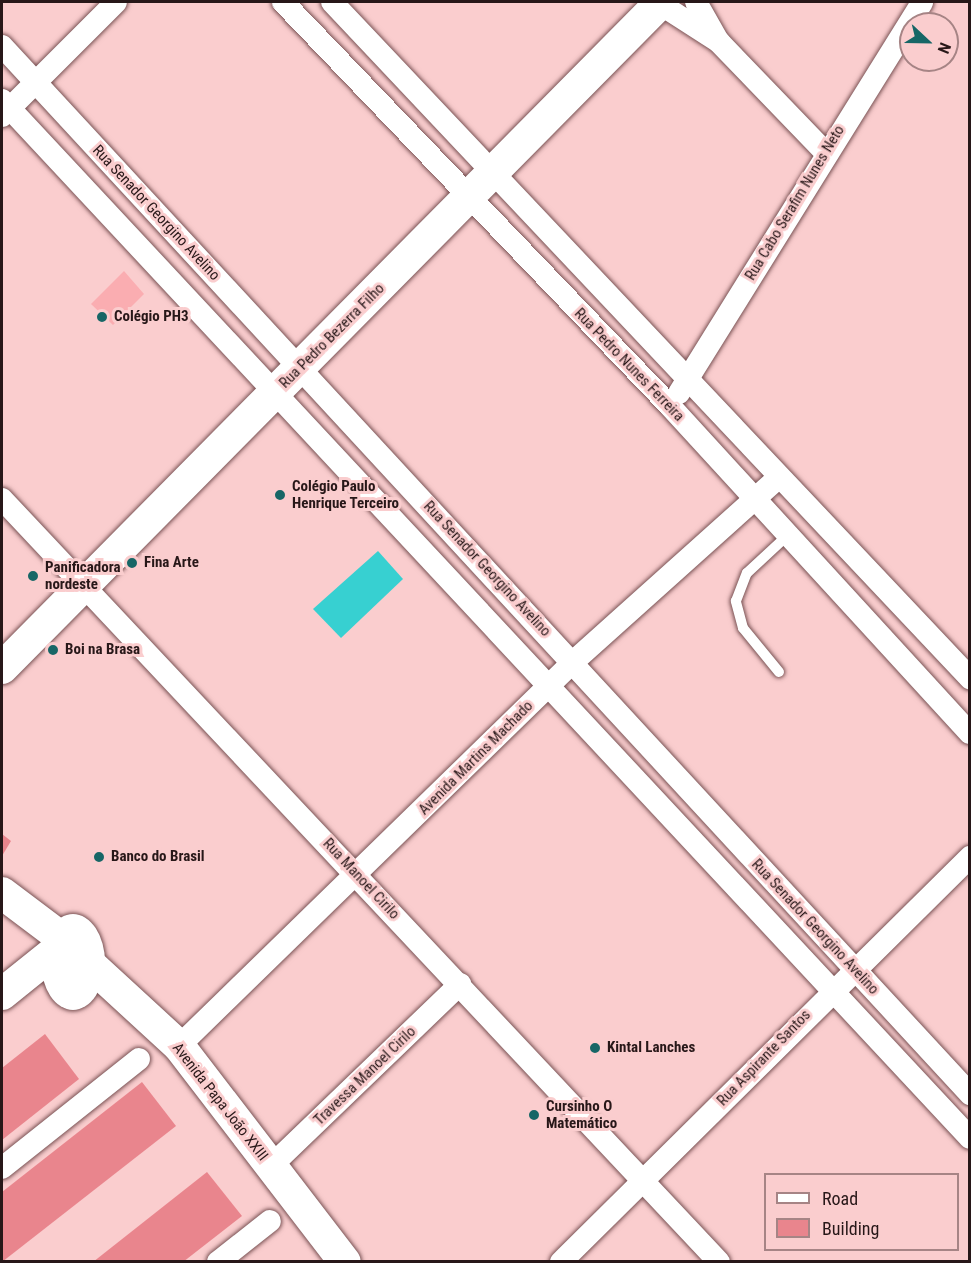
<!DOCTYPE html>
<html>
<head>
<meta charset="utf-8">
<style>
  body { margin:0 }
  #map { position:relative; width:971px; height:1263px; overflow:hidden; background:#facdce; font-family:"Roboto Condensed",sans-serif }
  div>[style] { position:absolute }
  .green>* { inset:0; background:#faadb1 }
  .water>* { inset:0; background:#37d0d1 }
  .building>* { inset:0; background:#e9858d }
  .roads { filter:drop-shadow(0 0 2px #795254) drop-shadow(0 0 2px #795254) }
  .lane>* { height:10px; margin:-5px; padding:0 5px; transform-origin:5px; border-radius:5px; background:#fff }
  .street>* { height:22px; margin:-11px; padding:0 11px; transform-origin:11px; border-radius:11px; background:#fff }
  .secondary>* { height:32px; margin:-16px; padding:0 16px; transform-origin:16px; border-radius:16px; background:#fff }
  .secondary>.ring { margin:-16px; padding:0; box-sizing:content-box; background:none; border:32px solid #fff; border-radius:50% }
  .dots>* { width:16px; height:16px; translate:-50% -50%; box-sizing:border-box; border:3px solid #facdce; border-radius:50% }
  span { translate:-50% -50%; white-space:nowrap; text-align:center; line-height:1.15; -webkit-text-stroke:6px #facdce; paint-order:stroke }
  .street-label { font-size:15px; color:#271718 }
  .poi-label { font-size:15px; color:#271718; font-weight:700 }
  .left { translate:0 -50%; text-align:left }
  .frame { position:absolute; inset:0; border:3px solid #271718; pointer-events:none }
  .legend { position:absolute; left:764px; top:1173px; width:195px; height:78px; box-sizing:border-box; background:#facdce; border:2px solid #a68485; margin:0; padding:8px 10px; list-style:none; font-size:18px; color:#271718 }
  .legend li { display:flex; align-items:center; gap:12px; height:30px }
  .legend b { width:30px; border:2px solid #a68485 }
  .north { position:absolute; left:899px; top:12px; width:60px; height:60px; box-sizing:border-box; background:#facdce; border:2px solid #a68485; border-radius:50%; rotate:112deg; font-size:16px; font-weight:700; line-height:24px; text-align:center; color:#271718 }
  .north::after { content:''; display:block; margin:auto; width:21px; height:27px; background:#176666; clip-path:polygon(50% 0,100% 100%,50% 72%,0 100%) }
</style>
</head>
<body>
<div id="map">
  <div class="green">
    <div style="clip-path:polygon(124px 271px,144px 294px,113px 325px,91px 304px)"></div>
  </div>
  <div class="water">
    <div style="clip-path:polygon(378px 551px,403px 579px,341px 638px,313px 609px)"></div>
  </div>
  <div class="building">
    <div style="clip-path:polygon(2px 834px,11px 841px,2px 856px)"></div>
    <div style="clip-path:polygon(45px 1034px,79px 1079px,2px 1140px,2px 1068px)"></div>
    <div style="clip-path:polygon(142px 1082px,176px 1126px,2px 1262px,2px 1192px)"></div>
    <div style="clip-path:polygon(207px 1172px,242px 1216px,183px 1262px,93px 1262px)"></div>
  </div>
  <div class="roads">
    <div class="lane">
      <div style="left:779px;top:672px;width:57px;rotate:-129.3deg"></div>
      <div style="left:743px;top:628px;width:28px;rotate:-105deg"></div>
      <div style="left:736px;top:601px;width:30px;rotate:-69deg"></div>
      <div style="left:747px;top:573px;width:56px;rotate:-42.8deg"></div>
    </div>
    <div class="street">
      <div style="left:283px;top:2px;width:559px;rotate:46.23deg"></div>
      <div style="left:670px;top:406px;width:444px;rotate:47.5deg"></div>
      <div style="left:332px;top:2px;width:930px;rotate:46.66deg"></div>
      <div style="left:657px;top:2px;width:74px;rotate:32.8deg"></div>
      <div style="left:719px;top:42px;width:153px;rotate:46.1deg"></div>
      <div style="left:696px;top:2px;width:43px;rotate:60.4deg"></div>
      <div style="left:2px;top:46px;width:1427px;rotate:47.27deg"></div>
      <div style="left:2px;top:100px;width:1419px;rotate:47deg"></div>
      <div style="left:2px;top:116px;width:161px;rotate:-45deg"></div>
      <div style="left:679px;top:393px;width:460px;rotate:-58.1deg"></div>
      <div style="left:2px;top:499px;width:1047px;rotate:46.78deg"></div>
      <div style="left:179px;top:1046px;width:550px;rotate:-44.26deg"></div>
      <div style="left:573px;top:662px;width:277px;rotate:-41.9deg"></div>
      <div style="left:270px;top:1167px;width:264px;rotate:-43.9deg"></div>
      <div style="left:2px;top:1168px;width:175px;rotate:-38.5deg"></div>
      <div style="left:218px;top:1262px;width:66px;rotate:-38.3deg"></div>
      <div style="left:561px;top:1262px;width:576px;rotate:-44.72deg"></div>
    </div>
    <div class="secondary">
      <div style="left:2px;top:668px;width:937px;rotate:-45.3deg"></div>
      <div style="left:2px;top:893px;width:71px;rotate:37deg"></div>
      <div class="ring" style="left:57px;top:930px;width:-2px;height:-2px"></div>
      <div style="left:81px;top:956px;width:133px;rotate:42.6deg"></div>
      <div style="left:179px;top:1046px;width:272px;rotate:52.5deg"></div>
      <div style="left:2px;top:994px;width:72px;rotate:-38.8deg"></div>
    </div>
  </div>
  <div class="dots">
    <div style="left:102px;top:317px;background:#176666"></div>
    <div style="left:280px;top:495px;background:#176666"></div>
    <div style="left:132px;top:563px;background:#176666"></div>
    <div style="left:33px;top:576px;background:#176666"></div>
    <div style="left:53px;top:650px;background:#176666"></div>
    <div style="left:99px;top:857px;background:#176666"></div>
    <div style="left:595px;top:1048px;background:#176666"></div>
    <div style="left:534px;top:1115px;background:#176666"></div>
  </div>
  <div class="street-label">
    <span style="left:795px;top:203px;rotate:-59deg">Rua Cabo Serafim Nunes Neto</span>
    <span style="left:156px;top:213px;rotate:47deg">Rua Senador Georgino Avelino</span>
    <span style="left:332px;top:336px;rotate:-45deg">Rua Pedro Bezerra Filho</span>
    <span style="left:629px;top:365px;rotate:46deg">Rua Pedro Nunes Ferreira</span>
    <span style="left:487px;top:569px;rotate:47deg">Rua Senador Georgino Avelino</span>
    <span style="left:476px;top:758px;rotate:-45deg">Avenida Martins Machado</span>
    <span style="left:361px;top:879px;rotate:47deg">Rua Manoel Cirilo</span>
    <span style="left:815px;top:927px;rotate:47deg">Rua Senador Georgino Avelino</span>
    <span style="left:764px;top:1058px;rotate:-46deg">Rua Aspirante Santos</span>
    <span style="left:365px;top:1076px;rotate:-44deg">Travessa Manoel Cirilo</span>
    <span style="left:220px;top:1102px;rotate:52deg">Avenida Papa João XXIII</span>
  </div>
  <div class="poi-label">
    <span class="left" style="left:114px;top:317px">Colégio PH3</span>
    <span class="left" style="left:292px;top:495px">Colégio Paulo<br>Henrique Terceiro</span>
    <span class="left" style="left:144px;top:563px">Fina Arte</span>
    <span class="left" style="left:45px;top:576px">Panificadora<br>nordeste</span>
    <span class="left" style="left:65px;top:650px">Boi na Brasa</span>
    <span class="left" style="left:111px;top:857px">Banco do Brasil</span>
    <span class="left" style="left:607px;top:1048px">Kintal Lanches</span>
    <span class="left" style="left:546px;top:1115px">Cursinho O<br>Matemático</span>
  </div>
  <div class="frame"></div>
  <ul class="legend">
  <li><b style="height:8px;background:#fff"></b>Road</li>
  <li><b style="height:16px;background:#e9858d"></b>Building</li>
  </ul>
  <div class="north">N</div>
</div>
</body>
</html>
